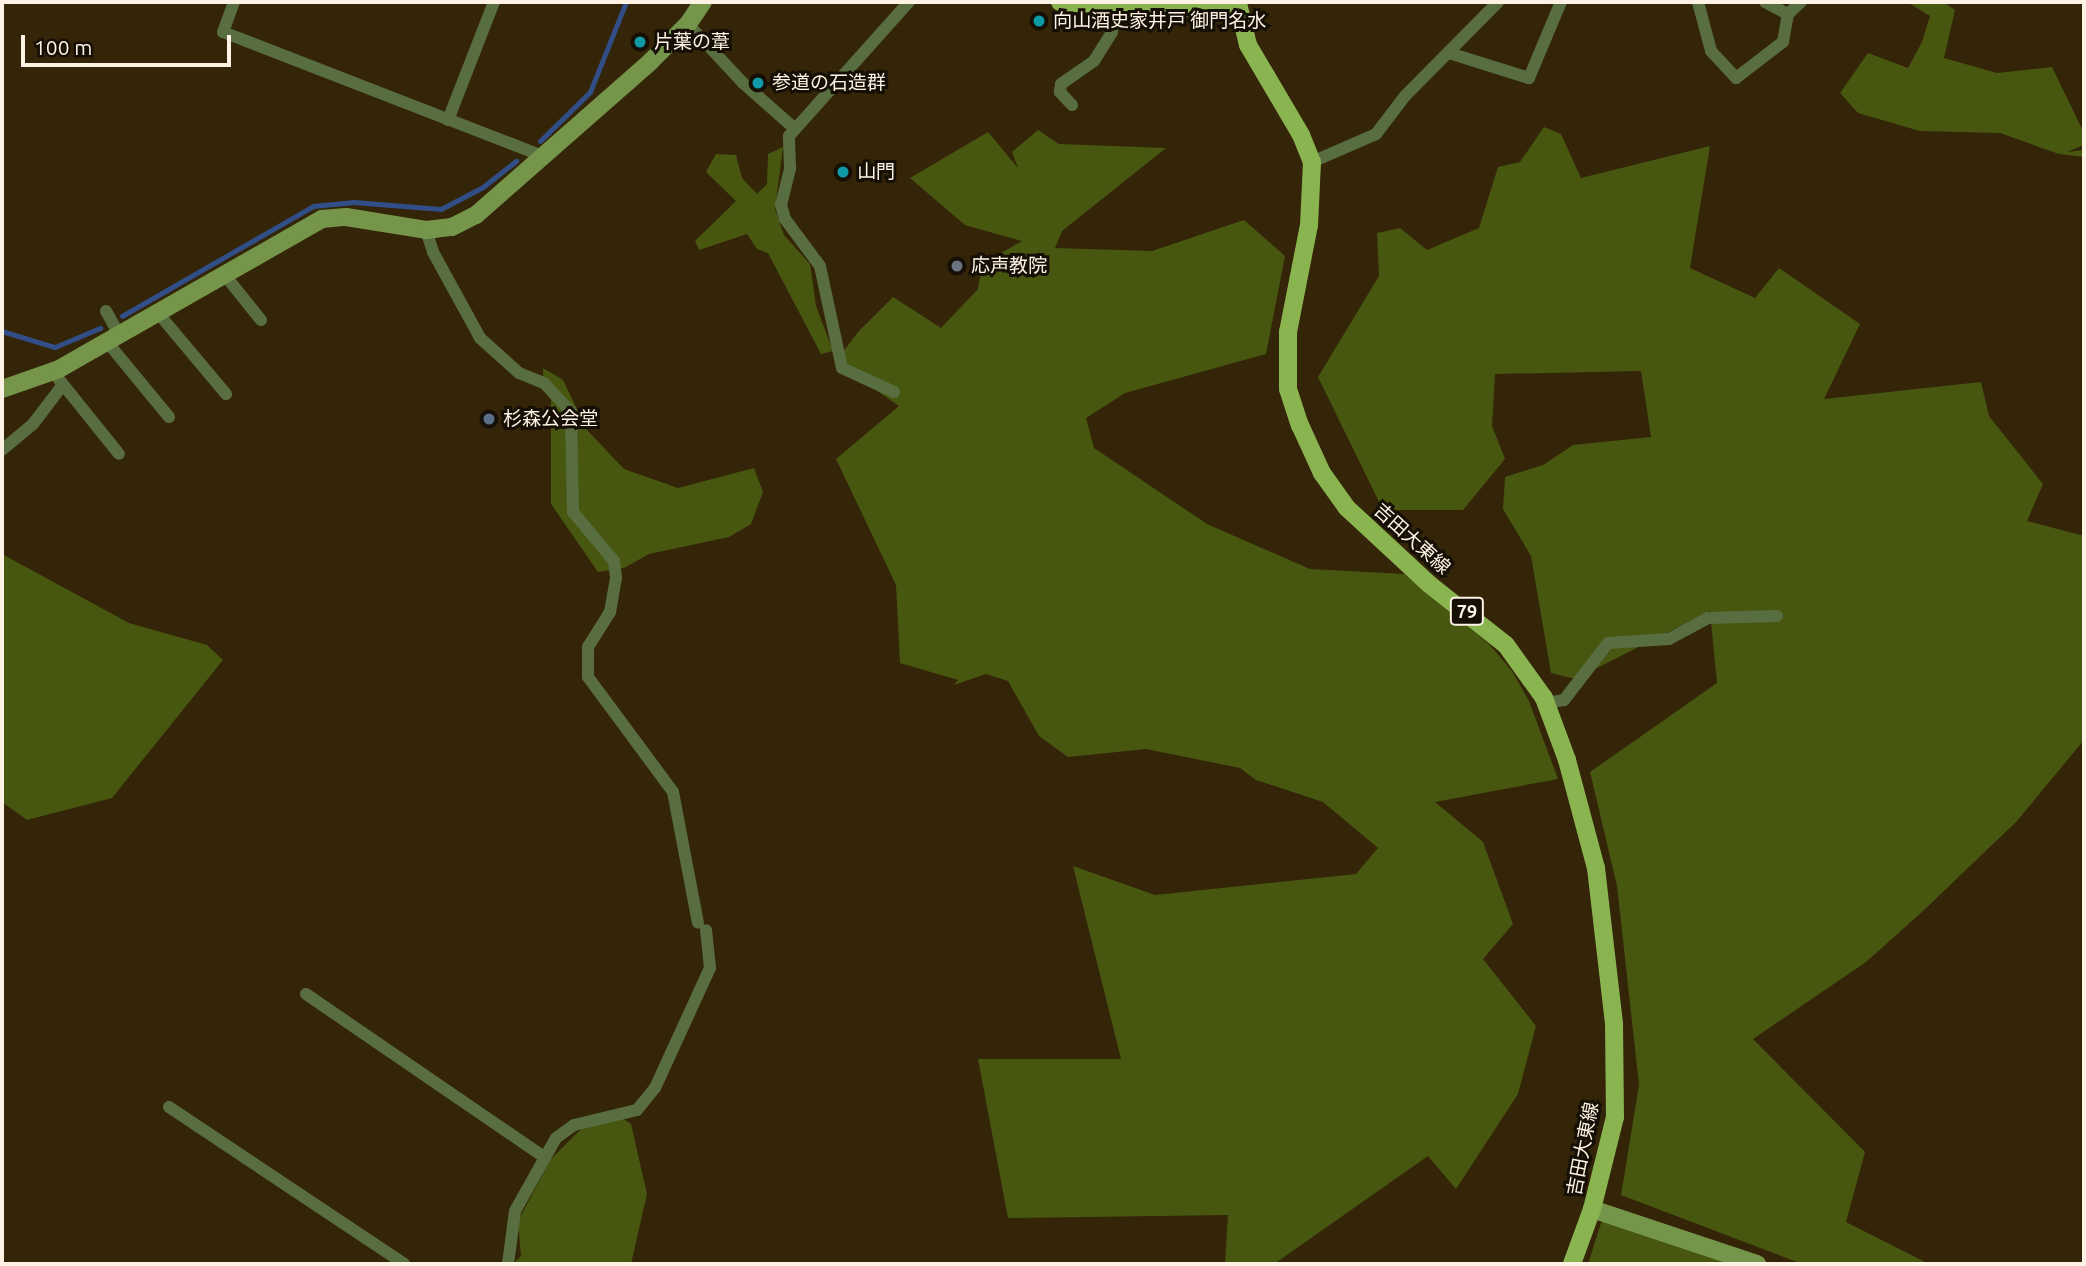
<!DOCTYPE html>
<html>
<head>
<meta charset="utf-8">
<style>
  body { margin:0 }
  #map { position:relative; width:2086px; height:1266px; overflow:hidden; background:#342408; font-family:Ubuntu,"Noto Sans JP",sans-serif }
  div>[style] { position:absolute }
  .green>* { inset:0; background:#475710 }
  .stream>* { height:4.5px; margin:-2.25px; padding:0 2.25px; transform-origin:2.25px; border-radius:2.25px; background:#314e87 }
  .street>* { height:12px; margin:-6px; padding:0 6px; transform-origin:6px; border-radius:6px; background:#596e40 }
  .secondary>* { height:18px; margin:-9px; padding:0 9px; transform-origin:9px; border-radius:9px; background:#75964a }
  .primary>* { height:18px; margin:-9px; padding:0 9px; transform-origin:9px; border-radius:9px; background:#8ab450 }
  .dots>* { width:19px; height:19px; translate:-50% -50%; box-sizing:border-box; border:4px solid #160f05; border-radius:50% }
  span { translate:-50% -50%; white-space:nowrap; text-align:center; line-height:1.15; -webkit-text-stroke:6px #160f05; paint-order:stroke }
  .shield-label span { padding:2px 5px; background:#160f05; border:2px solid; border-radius:5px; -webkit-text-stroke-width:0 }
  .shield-label { font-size:18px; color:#fdf2e3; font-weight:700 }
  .poi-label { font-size:19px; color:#fdf2e3 }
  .left { translate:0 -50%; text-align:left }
  .street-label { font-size:19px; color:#fdf2e3 }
  .frame { position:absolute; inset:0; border:4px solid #fdf2e3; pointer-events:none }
  .scale { position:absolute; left:21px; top:35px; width:210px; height:32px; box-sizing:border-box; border:4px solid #fdf2e3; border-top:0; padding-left:9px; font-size:21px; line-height:24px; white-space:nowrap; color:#fdf2e3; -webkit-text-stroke:5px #160f05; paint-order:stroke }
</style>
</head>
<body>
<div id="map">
  <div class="green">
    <div style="clip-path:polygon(1907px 2px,1943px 2px,1955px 10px,1944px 58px,1997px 73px,2052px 67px,2084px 133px,2084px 145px,2067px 152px,2084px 150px,2084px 157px,2059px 154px,2000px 133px,1920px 131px,1858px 113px,1840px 93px,1868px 53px,1908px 68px,1922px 42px,1930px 16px)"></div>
    <div style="clip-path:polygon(1544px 127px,1561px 134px,1581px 178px,1710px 146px,1690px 268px,1755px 298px,1779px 268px,1860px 324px,1824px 399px,1981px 382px,1989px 416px,2043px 484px,2027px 521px,2084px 536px,2084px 740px,2017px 821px,1923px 911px,1866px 962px,1753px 1039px,1865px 1152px,1846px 1222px,1929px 1264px,1802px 1264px,1621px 1195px,1639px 1085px,1617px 886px,1590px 772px,1717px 683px,1710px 611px,1575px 679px,1551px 673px,1531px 556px,1503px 509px,1505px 477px,1543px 465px,1573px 445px,1651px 437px,1641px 371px,1495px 374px,1492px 426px,1505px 459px,1463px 510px,1383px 510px,1318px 377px,1379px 276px,1377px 233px,1400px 228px,1427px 250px,1479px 228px,1498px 167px,1520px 162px)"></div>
    <div style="clip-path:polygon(1038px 130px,1059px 144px,1166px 148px,1062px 231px,1055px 248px,1152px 251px,1244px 220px,1285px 256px,1266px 354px,1125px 393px,1086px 418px,1094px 448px,1207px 524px,1310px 569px,1405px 574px,1489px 644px,1512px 671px,1529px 701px,1558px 779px,1435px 802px,1483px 842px,1513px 924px,1483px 959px,1536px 1026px,1518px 1094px,1456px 1189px,1428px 1156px,1274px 1264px,1225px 1264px,1228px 1215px,1008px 1218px,978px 1059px,1121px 1059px,1073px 866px,1155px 895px,1356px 874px,1378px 848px,1323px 802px,1256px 780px,1240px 768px,1146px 749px,1068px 757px,1039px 736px,1008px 681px,986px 674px,954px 685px,958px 680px,900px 663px,896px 585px,836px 459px,899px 406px,849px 371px,839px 357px,859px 331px,893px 297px,941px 328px,978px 289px,982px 264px,1022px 241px,965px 225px,910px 178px,988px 132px,1018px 168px,1012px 152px)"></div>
    <div style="clip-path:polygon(783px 147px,775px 209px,784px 235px,810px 264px,816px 306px,833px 351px,821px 354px,768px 253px,757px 249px,747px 234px,699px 250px,695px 241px,736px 201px,706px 172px,716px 154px,736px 155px,742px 178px,757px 194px,767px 184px,768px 154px)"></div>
    <div style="clip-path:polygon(543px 368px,563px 380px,587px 430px,624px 469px,678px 488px,754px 468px,763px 492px,751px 524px,729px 537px,649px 554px,624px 568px,598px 572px,551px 504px,551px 399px,544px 391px)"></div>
    <div style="clip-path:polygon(2px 554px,129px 623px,207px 645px,223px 660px,112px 798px,27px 820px,2px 802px)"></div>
    <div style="clip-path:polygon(621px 1117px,631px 1124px,647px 1194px,631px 1264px,513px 1264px,521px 1256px,518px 1221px,551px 1159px,582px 1128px)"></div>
    <div style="clip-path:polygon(1602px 1220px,1731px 1264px,1588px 1264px)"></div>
  </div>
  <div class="stream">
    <div style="left:540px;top:141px;width:70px;rotate:-44.4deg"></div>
    <div style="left:590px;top:92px;width:97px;rotate:-68.2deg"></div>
    <div style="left:122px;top:316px;width:220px;rotate:-29.9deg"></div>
    <div style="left:313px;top:206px;width:41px;rotate:-5.6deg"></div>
    <div style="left:354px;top:202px;width:87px;rotate:4.6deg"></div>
    <div style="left:441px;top:209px;width:47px;rotate:-27.6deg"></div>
    <div style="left:483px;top:187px;width:42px;rotate:-38.2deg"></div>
    <div style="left:2px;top:331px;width:55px;rotate:16.8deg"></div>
    <div style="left:55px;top:347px;width:49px;rotate:-22.9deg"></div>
  </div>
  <div class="street">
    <div style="left:234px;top:2px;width:32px;rotate:110deg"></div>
    <div style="left:223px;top:32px;width:345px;rotate:21.2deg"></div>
    <div style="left:1698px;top:2px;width:51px;rotate:75.1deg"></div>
    <div style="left:1711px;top:51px;width:37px;rotate:47deg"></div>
    <div style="left:1736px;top:78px;width:59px;rotate:-37.5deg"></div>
    <div style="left:1783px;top:42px;width:28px;rotate:-80deg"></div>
    <div style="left:1765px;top:2px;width:26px;rotate:28deg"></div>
    <div style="left:1788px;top:14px;width:18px;rotate:-43deg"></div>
    <div style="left:688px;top:24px;width:81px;rotate:47deg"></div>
    <div style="left:743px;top:83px;width:68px;rotate:41.4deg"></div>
    <div style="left:1449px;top:53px;width:84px;rotate:17.4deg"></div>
    <div style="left:1529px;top:78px;width:82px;rotate:-67.2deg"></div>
    <div style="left:1072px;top:105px;width:18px;rotate:-133deg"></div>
    <div style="left:1060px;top:92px;width:8px;rotate:-83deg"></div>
    <div style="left:1061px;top:84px;width:40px;rotate:-34.9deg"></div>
    <div style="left:1094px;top:61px;width:34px;rotate:-58deg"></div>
    <div style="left:1112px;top:32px;width:26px;rotate:-81deg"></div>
    <div style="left:448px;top:120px;width:127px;rotate:-68.7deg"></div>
    <div style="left:1312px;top:162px;width:70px;rotate:-23.6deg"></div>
    <div style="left:1376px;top:134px;width:48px;rotate:-52.7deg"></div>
    <div style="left:1405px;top:96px;width:132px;rotate:-45.3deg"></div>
    <div style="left:426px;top:230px;width:23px;rotate:72deg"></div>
    <div style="left:433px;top:252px;width:98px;rotate:61.3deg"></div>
    <div style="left:480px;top:338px;width:52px;rotate:41.9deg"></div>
    <div style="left:519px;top:373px;width:27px;rotate:22deg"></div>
    <div style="left:544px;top:383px;width:40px;rotate:47deg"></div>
    <div style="left:571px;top:412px;width:100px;rotate:88.9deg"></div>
    <div style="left:573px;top:512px;width:64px;rotate:50.1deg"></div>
    <div style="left:614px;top:561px;width:17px;rotate:83deg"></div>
    <div style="left:616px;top:578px;width:35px;rotate:100deg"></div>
    <div style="left:610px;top:612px;width:41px;rotate:122.2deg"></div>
    <div style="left:588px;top:647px;width:30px;rotate:90deg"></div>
    <div style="left:588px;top:677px;width:143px;rotate:53.5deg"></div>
    <div style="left:673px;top:792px;width:133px;rotate:79.2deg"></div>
    <div style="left:224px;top:274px;width:59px;rotate:51.2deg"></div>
    <div style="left:106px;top:311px;width:29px;rotate:61deg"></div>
    <div style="left:158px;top:313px;width:106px;rotate:50deg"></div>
    <div style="left:108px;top:343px;width:96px;rotate:50.5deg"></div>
    <div style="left:53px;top:372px;width:105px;rotate:51.2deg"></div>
    <div style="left:894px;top:392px;width:57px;rotate:-155.2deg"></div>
    <div style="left:842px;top:368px;width:104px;rotate:-102.2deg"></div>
    <div style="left:820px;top:266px;width:59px;rotate:-126.7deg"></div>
    <div style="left:785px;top:219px;width:15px;rotate:-106deg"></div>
    <div style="left:781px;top:205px;width:38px;rotate:-76deg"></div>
    <div style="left:790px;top:168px;width:32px;rotate:-92deg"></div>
    <div style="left:789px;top:136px;width:180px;rotate:-48.2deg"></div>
    <div style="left:2px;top:450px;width:40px;rotate:-40deg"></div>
    <div style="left:33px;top:424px;width:48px;rotate:-52.7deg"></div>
    <div style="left:1546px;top:703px;width:18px;rotate:-9deg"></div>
    <div style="left:1564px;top:700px;width:72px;rotate:-52.3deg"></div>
    <div style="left:1608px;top:643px;width:61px;rotate:-3.8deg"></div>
    <div style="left:1669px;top:639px;width:44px;rotate:-28.3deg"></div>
    <div style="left:1708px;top:618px;width:69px;rotate:-1.7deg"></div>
    <div style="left:306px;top:994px;width:288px;rotate:34.4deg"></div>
    <div style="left:169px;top:1107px;width:283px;rotate:33.7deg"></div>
    <div style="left:508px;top:1264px;width:53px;rotate:-82.5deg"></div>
    <div style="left:515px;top:1211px;width:84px;rotate:-60.7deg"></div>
    <div style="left:556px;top:1138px;width:22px;rotate:-36deg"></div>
    <div style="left:574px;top:1125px;width:65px;rotate:-13.4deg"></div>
    <div style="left:637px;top:1110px;width:28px;rotate:-51deg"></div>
    <div style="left:655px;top:1088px;width:132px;rotate:-65.4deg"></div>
    <div style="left:710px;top:968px;width:38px;rotate:-96deg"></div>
  </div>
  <div class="secondary">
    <div style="left:2px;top:389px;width:60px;rotate:-19.3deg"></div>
    <div style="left:59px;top:369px;width:303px;rotate:-29.7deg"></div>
    <div style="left:322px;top:219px;width:24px;rotate:-5deg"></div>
    <div style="left:346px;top:217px;width:81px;rotate:9.2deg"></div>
    <div style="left:426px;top:230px;width:26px;rotate:-7deg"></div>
    <div style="left:452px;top:227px;width:27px;rotate:-27deg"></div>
    <div style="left:476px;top:215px;width:233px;rotate:-41.3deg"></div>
    <div style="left:651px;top:61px;width:52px;rotate:-45deg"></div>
    <div style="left:688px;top:24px;width:27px;rotate:-56deg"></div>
    <div style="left:1592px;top:1209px;width:174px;rotate:18.4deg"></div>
  </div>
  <div class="primary">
    <div style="left:1060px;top:2px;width:114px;rotate:3.5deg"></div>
    <div style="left:1174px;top:9px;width:64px;rotate:-5.4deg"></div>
    <div style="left:1238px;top:3px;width:43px;rotate:76.6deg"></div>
    <div style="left:1248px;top:45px;width:104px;rotate:59.5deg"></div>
    <div style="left:1301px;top:135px;width:29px;rotate:68deg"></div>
    <div style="left:1312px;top:162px;width:63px;rotate:92.7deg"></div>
    <div style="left:1309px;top:225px;width:109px;rotate:101.1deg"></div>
    <div style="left:1288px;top:332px;width:57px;rotate:90deg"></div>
    <div style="left:1288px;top:389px;width:38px;rotate:72deg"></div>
    <div style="left:1300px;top:425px;width:53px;rotate:65.4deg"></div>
    <div style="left:1322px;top:473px;width:43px;rotate:54.5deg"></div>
    <div style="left:1347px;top:508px;width:112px;rotate:42.8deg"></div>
    <div style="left:1429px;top:584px;width:98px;rotate:38.4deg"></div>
    <div style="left:1506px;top:645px;width:65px;rotate:54.4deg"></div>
    <div style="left:1544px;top:698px;width:66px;rotate:69.6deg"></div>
    <div style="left:1567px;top:760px;width:112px;rotate:75deg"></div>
    <div style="left:1596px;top:868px;width:156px;rotate:83.4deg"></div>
    <div style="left:1614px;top:1023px;width:94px;rotate:89.4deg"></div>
    <div style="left:1615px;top:1117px;width:95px;rotate:104deg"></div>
    <div style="left:1592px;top:1209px;width:59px;rotate:110deg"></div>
  </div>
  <div class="dots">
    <div style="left:1039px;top:21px;background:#0f9aa8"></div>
    <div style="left:640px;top:42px;background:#0f9aa8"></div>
    <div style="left:758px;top:83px;background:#0f9aa8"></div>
    <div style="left:843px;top:172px;background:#0f9aa8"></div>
    <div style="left:957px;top:266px;background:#6b7280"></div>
    <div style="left:489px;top:419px;background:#5c6f8a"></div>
  </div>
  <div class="shield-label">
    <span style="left:1467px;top:611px">79</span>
  </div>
  <div class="poi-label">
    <span class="left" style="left:1053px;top:21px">向山酒史家井戸 御門名水</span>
    <span class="left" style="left:654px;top:42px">片葉の葦</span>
    <span class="left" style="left:772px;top:83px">参道の石造群</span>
    <span class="left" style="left:857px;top:172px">山門</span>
    <span class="left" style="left:971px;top:266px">応声教院</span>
    <span class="left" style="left:503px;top:419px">杉森公会堂</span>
  </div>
  <div class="street-label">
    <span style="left:1412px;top:539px;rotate:42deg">吉田大東線</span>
    <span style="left:1583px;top:1149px;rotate:-79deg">吉田大東線</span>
  </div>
  <div class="frame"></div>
  <div class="scale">100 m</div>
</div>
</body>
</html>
